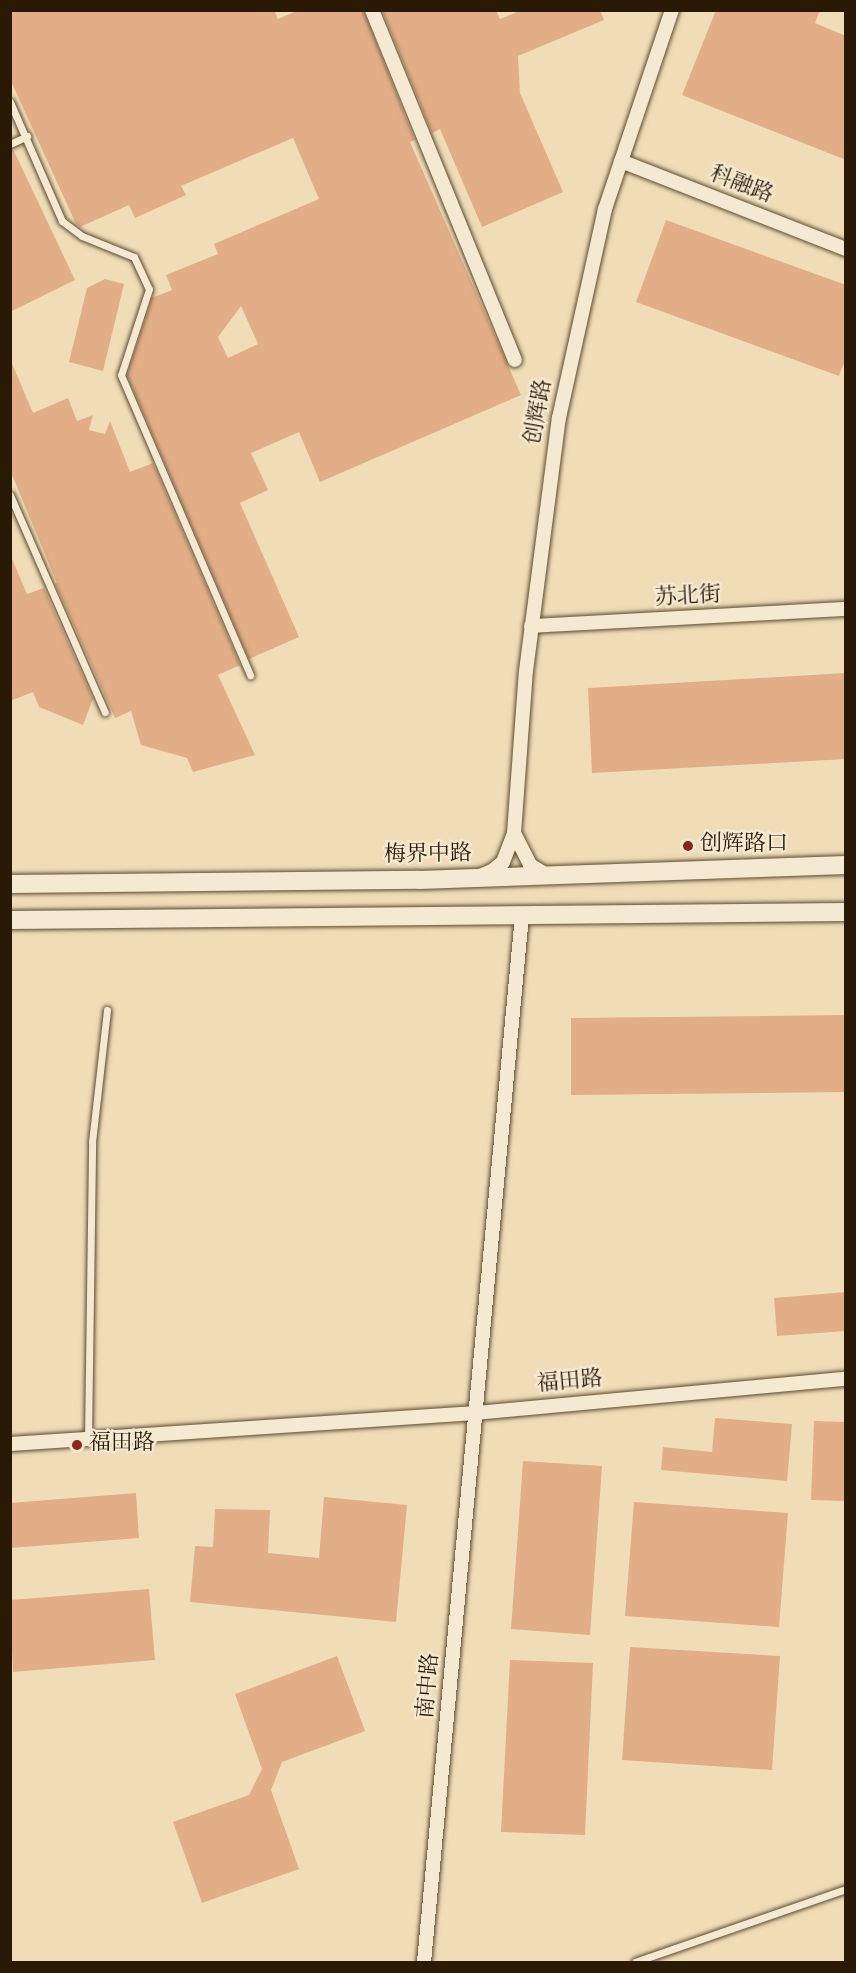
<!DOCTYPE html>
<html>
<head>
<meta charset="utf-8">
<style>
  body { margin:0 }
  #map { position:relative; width:856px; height:1973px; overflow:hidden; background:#f0ddb8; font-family:"Sorts Mill Goudy","Noto Serif SC",serif }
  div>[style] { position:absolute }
  .building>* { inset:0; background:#e2ae87 }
  .roads { filter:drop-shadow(0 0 2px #5c4b30) drop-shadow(0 0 2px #5c4b30) }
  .lane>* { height:7px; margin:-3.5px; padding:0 3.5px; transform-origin:3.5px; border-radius:3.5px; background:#f5e9d1 }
  .street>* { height:14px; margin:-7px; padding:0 7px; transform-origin:7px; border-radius:7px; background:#f5e9d1 }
  .secondary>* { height:18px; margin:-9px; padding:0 9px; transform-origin:9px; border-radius:9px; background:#f5e9d1 }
  .dots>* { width:16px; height:16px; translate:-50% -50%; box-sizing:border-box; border:3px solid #f5e9d1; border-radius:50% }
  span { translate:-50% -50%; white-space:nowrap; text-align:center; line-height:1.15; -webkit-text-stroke:4.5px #f5e9d1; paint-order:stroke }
  .street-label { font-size:22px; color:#2a1a03 }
  .poi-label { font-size:22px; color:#2a1a03 }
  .left { translate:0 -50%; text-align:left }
  .frame { position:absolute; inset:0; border:12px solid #2a1a03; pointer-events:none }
</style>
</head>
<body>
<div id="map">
  <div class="building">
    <div style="clip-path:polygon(evenodd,10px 10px,274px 10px,278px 19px,299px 10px,363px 10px,415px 140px,410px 142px,521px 395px,320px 482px,299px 432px,251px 453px,268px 490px,240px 503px,299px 637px,249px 659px,127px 375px,152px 298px,172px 290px,166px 275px,218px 254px,214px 244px,319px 199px,293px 138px,181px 186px,186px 195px,135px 218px,129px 205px,80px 227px,76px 224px,10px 79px,10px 10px,241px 306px,258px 344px,228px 358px,218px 337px,241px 306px)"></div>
    <div style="clip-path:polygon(382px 10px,496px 10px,500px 19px,522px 10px,600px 10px,604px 20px,518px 56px,520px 93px,563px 192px,482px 227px,440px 129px,432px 133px)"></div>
    <div style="clip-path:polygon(716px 10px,820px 10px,815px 23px,846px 36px,846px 160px,682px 95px)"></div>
    <div style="clip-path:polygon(13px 149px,75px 280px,10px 312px,10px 150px)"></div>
    <div style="clip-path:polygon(666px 220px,846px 285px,846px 358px,839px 376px,636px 302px)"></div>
    <div style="clip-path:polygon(105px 279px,124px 284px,103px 371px,69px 362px,87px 288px)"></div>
    <div style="clip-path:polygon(10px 359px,33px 413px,68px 398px,77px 421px,93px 415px,89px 430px,105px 434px,110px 421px,130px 472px,153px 463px,240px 665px,218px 675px,255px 755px,193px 772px,187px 758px,141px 745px,131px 711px,115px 718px,55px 583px,57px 583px,10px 470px)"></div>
    <div style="clip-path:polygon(10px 554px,27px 594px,44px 588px,93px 699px,83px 725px,39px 707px,33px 692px,10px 701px)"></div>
    <div style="clip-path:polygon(846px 673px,846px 759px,592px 773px,588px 688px)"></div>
    <div style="clip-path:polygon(846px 1015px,846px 1092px,571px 1095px,571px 1018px)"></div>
    <div style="clip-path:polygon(846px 1292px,846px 1331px,777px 1336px,774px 1298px)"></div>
    <div style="clip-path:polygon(715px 1418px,792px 1424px,787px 1481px,661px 1470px,663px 1447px,712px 1452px)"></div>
    <div style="clip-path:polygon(814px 1421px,846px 1422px,846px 1501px,811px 1500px)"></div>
    <div style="clip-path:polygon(523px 1461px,602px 1466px,590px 1635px,511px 1629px)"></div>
    <div style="clip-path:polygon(136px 1493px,139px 1538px,10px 1548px,10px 1503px)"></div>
    <div style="clip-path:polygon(324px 1497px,407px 1505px,396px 1622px,190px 1602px,195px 1546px,213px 1547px,215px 1509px,270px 1510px,268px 1553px,319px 1558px)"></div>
    <div style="clip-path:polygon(634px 1502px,788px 1513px,779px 1627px,625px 1616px)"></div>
    <div style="clip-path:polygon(149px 1589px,155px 1660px,13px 1672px,10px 1600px)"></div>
    <div style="clip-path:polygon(630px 1647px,780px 1656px,772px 1770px,622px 1760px)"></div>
    <div style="clip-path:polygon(337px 1656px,365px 1731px,282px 1762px,271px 1790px,299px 1869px,202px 1903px,173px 1822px,249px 1795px,262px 1769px,235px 1694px)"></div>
    <div style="clip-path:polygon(510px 1660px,593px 1663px,585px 1835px,501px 1832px)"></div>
  </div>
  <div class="roads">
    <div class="lane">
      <div style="left:10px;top:102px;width:130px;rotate:66.4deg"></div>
      <div style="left:62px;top:221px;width:25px;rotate:37deg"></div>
      <div style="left:82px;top:236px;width:56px;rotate:22deg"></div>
      <div style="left:134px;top:257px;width:35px;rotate:65deg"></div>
      <div style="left:149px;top:289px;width:90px;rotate:108deg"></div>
      <div style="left:121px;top:375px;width:327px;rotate:66.7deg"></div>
      <div style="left:10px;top:144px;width:19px;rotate:-25deg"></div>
      <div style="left:10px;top:495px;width:237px;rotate:66.4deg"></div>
      <div style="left:88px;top:1439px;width:297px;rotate:-89.2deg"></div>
      <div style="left:92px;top:1142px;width:133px;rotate:-83.5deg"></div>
      <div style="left:635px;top:1962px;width:223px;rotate:-19.1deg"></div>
    </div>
    <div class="street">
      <div style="left:372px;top:10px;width:378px;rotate:67.8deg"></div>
      <div style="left:621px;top:161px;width:242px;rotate:21.4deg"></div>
      <div style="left:531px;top:626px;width:315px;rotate:-3.1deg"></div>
      <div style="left:514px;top:833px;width:162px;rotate:-85.8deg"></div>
      <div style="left:526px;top:671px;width:255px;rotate:-82.6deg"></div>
      <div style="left:559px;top:418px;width:214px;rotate:-77.6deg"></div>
      <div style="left:605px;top:209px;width:210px;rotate:-71.4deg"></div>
      <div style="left:480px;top:876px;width:13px;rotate:-23deg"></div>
      <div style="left:492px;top:871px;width:14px;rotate:-39deg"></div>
      <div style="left:503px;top:862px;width:31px;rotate:-69deg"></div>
      <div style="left:514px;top:833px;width:36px;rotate:63deg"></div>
      <div style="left:530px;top:865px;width:21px;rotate:31deg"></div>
      <div style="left:10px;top:1444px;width:467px;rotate:-3.8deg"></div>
      <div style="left:476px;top:1413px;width:372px;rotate:-5.3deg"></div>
      <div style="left:424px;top:1962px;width:1052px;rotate:-84.65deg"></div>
    </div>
    <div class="secondary">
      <div style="left:10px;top:884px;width:409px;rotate:-0.6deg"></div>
      <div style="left:419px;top:880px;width:427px;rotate:-2deg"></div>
      <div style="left:10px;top:920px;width:836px;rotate:-0.55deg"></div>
    </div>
  </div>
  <div class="dots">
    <div style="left:688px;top:846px;background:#8f2418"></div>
    <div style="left:77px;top:1445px;background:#8f2418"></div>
  </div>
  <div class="street-label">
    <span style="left:741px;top:186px;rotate:21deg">科融路</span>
    <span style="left:540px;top:412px;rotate:-80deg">创辉路</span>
    <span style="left:688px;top:598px;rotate:-3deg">苏北街</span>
    <span style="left:428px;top:856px;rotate:-1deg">梅界中路</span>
    <span style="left:570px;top:1383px;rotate:-5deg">福田路</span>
    <span style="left:430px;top:1686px;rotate:-85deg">南中路</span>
  </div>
  <div class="poi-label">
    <span class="left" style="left:700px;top:846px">创辉路口</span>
    <span class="left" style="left:89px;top:1445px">福田路</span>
  </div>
  <div class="frame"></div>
</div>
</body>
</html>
